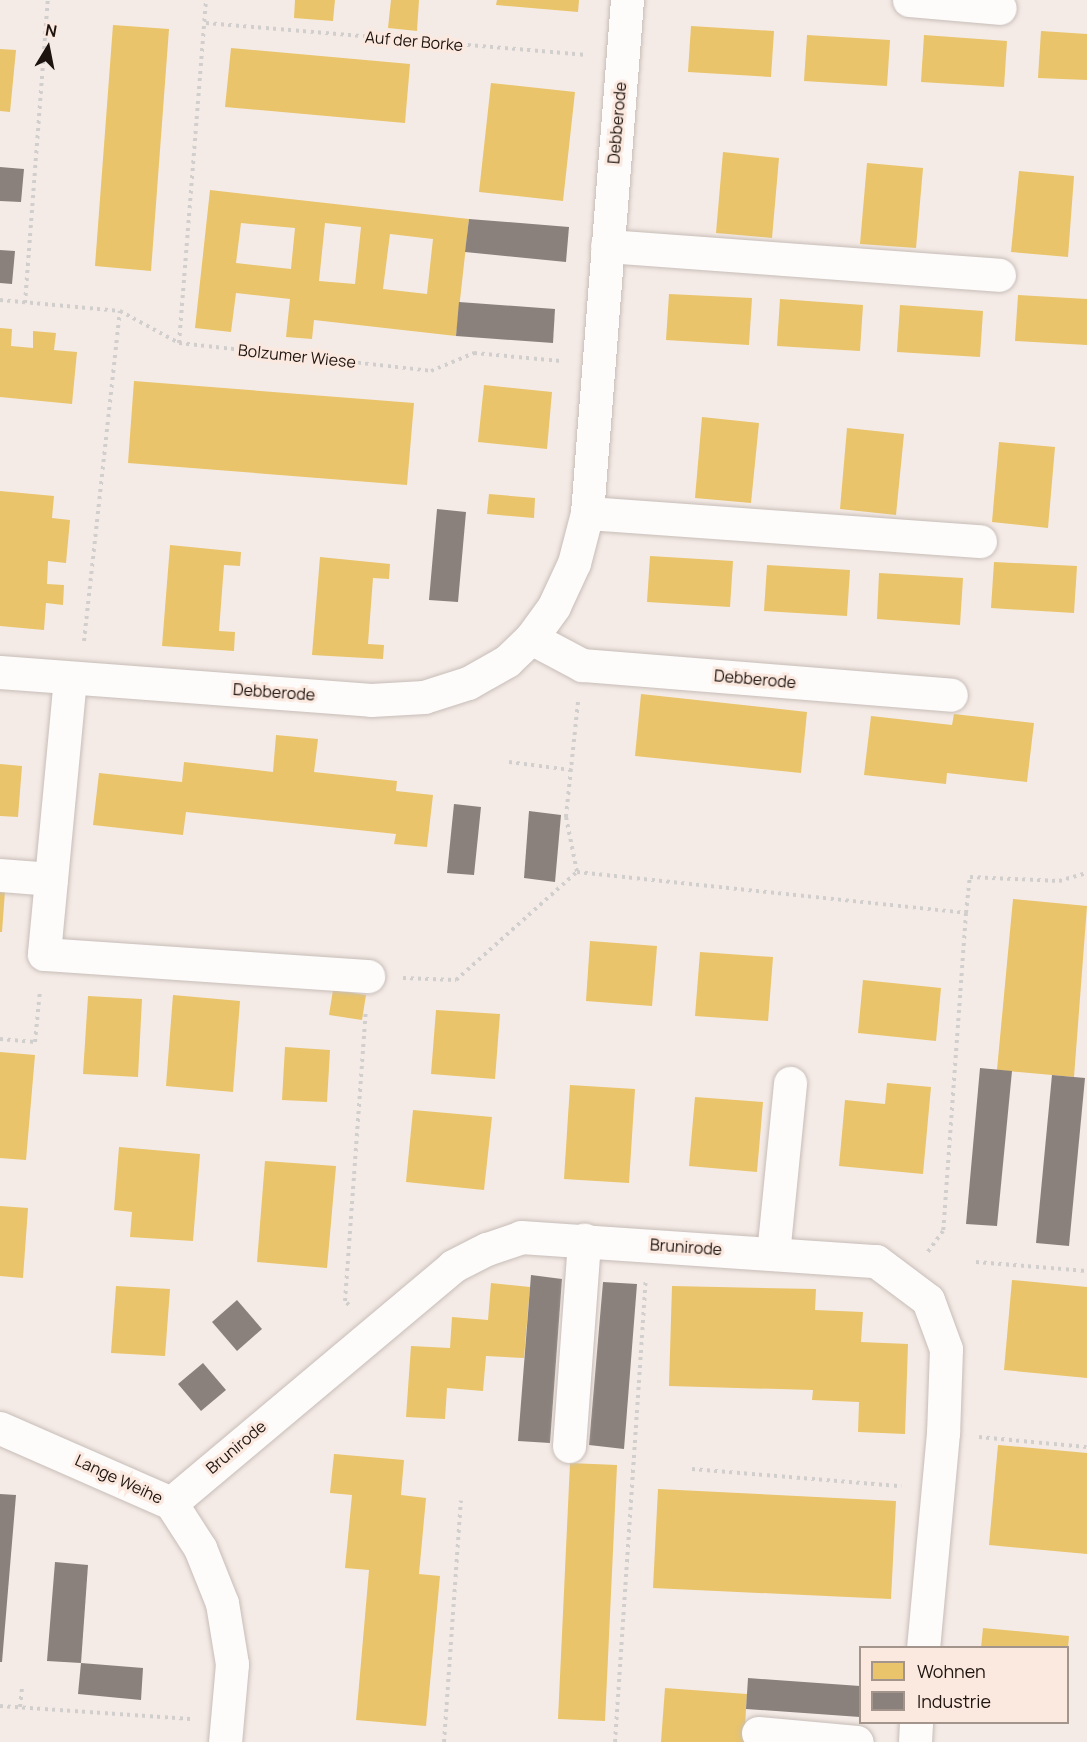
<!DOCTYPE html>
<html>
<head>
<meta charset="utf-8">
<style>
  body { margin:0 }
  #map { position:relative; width:1087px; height:1742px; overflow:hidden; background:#f5ebe6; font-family:Manrope,sans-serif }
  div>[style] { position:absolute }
  .homes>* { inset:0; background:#e9c46a }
  .industry>* { inset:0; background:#8a817c }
  .path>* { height:4px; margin-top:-2px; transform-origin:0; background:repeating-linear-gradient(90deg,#d1cfcd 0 3px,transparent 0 7.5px) }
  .roads { filter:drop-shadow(0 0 2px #c7bdb8) drop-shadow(0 0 2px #c7bdb8) }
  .minor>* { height:33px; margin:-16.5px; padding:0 16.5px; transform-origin:16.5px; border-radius:16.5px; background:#fefcfb }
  span { translate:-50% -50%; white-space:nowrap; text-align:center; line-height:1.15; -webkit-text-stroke:6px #fbe9e0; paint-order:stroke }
  .street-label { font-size:16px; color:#1e140f }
  .legend { position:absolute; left:859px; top:1646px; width:210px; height:78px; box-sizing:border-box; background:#fbe9e0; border:2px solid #a3948c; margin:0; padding:8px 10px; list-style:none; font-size:18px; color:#1e140f }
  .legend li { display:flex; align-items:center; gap:12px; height:30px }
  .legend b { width:30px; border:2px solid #a3948c }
  .north { position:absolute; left:18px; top:18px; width:60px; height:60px; -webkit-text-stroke:4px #fbe9e0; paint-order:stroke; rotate:10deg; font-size:16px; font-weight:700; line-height:24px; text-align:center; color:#1e140f }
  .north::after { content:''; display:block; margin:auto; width:21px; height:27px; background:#1e140f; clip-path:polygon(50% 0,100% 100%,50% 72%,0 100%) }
</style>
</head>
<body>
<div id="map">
  <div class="homes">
    <div style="clip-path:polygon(295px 0,335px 0,333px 21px,294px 18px)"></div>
    <div style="clip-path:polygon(391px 0,419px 0,417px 31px,388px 28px)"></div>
    <div style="clip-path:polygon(497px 0,579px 0,578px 12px,496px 5px)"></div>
    <div style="clip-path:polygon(113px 25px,169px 29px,151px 271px,95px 266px)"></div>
    <div style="clip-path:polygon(691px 26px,774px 31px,771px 77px,688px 72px)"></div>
    <div style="clip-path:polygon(1041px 31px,1087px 34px,1087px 80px,1038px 78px)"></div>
    <div style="clip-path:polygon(807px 35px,890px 40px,887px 86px,804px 81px)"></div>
    <div style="clip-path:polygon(924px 35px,1007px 41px,1004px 87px,921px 82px)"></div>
    <div style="clip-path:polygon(231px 48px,410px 64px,405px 123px,225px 107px)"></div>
    <div style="clip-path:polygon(0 49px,16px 50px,10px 112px,0 111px)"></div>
    <div style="clip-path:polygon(491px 83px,575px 92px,563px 201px,479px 192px)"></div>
    <div style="clip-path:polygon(723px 152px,779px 158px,772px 238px,716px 233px)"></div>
    <div style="clip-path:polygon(867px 163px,923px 168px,916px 248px,860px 244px)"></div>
    <div style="clip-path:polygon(1019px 171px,1074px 176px,1068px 257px,1011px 252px)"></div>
    <div style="clip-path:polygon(evenodd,210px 190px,469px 219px,456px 336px,314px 320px,312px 339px,286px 337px,290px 299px,236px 293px,231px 332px,195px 328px,210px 190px,241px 223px,295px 228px,291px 269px,236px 263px,241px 223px,210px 190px,325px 223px,361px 227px,355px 284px,319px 281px,325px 223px,210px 190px,390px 234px,433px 239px,427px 294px,383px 289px,390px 234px)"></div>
    <div style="clip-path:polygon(669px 294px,752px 298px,749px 345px,666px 340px)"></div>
    <div style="clip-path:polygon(1018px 295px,1087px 299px,1087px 345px,1015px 341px)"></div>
    <div style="clip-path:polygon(780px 299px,863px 305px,860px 351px,777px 346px)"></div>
    <div style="clip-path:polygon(900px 305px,983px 311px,980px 357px,897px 352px)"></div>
    <div style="clip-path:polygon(0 328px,12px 329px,11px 346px,33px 348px,33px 331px,56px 333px,54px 350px,77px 352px,72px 404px,0 397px)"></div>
    <div style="clip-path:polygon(134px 381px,414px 403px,407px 485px,128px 463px)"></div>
    <div style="clip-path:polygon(484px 385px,552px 392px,547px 449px,478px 442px)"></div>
    <div style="clip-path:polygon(702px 417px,759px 423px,751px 503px,695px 498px)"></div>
    <div style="clip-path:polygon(847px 428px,904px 434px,896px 515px,840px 509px)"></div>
    <div style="clip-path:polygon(999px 442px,1055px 447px,1048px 528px,992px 522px)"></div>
    <div style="clip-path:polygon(0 491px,54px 496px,52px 518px,70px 520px,66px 563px,48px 561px,47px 584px,64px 585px,63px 605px,46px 603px,44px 630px,0 626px)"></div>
    <div style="clip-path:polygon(489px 494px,535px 498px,534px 518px,487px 514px)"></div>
    <div style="clip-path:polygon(170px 545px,241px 552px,240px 566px,224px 565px,219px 631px,235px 632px,234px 651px,162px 646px)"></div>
    <div style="clip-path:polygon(650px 556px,733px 561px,730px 607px,647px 602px)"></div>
    <div style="clip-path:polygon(320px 557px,390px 564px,389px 579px,373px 578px,368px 644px,384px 645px,383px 659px,312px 655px)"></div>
    <div style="clip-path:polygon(994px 562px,1077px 566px,1074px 613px,991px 608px)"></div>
    <div style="clip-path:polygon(767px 565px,850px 570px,847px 616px,764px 611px)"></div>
    <div style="clip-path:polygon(879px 573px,963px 578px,960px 625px,877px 619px)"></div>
    <div style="clip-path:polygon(641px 694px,807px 712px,801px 773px,635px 756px)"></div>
    <div style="clip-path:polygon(954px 714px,1034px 723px,1027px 782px,947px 773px,946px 784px,864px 775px,871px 716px,952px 725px)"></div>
    <div style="clip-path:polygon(276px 735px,318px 739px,314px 772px,397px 781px,396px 791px,433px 795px,427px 847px,394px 844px,396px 834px,186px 812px,183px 835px,93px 825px,99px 773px,182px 782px,184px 762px,273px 772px)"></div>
    <div style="clip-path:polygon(0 764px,22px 766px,18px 817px,0 816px)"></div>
    <div style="clip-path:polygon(0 891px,5px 891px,2px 932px,0 932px)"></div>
    <div style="clip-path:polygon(1013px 899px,1087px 906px,1074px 1077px,997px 1070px)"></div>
    <div style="clip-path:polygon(590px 941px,657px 946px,652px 1006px,586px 1001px)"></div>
    <div style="clip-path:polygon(700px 952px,773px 957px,768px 1021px,695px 1016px)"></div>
    <div style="clip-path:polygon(863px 980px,941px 988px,936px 1041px,858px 1033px)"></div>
    <div style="clip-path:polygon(333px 990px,366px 995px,362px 1020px,329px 1015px)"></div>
    <div style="clip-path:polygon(173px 995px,240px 1001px,233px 1092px,166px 1086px)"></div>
    <div style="clip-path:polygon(88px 996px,142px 999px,138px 1077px,83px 1074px)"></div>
    <div style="clip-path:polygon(436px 1010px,500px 1014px,495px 1079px,431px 1074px)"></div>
    <div style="clip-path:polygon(285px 1047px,330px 1050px,327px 1102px,282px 1100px)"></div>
    <div style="clip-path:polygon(0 1052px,35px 1055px,26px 1160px,0 1158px)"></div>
    <div style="clip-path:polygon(887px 1083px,931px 1087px,923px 1174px,839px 1166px,845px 1100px,885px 1104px)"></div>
    <div style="clip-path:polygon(570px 1085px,635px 1089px,629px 1183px,564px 1179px)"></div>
    <div style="clip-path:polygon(695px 1097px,763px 1102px,757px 1172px,689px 1166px)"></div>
    <div style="clip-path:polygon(413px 1110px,492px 1117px,484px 1190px,406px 1182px)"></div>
    <div style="clip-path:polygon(119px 1147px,200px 1154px,193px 1241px,130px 1237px,132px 1212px,114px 1210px)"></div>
    <div style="clip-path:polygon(265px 1161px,336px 1166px,327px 1268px,257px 1262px)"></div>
    <div style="clip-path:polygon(0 1206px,28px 1208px,23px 1278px,0 1276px)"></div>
    <div style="clip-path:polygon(1012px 1280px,1087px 1287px,1087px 1378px,1004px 1370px)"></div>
    <div style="clip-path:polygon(491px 1283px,530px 1287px,524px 1358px,486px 1356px,483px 1391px,447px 1388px,445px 1419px,406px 1417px,411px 1346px,450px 1348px,452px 1317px,488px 1320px)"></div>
    <div style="clip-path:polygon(116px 1286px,170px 1289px,165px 1356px,111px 1353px)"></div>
    <div style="clip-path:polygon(672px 1286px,816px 1289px,815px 1310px,863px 1312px,861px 1342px,908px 1344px,905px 1434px,858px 1432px,859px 1402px,812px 1400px,813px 1390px,669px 1386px)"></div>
    <div style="clip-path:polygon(998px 1445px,1087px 1453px,1087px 1554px,989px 1545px)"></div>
    <div style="clip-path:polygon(334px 1454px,404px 1460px,401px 1495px,426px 1498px,419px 1574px,440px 1576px,426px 1726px,356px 1720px,369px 1570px,345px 1568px,352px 1495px,330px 1493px)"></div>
    <div style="clip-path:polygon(570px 1463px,617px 1465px,605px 1721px,558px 1719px)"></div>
    <div style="clip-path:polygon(658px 1489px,896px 1501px,891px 1599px,653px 1588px)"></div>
    <div style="clip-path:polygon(983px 1628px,1069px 1636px,1068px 1648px,981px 1648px)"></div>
    <div style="clip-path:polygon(665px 1688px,747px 1694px,744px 1742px,661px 1742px)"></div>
  </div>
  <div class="industry">
    <div style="clip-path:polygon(0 167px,24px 169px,21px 202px,0 201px)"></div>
    <div style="clip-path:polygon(469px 219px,569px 227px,566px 262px,465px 252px)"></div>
    <div style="clip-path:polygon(0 250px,15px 251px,12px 284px,0 283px)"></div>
    <div style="clip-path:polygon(459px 302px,555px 309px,553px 343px,456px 336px)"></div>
    <div style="clip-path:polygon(437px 509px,466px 512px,458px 602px,429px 600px)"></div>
    <div style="clip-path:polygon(454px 804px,481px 807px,474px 875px,447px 873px)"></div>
    <div style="clip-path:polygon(529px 811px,561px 815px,555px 882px,524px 878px)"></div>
    <div style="clip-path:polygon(980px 1068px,1012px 1071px,997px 1226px,966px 1224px)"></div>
    <div style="clip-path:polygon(1052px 1075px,1085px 1078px,1069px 1246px,1036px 1243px)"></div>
    <div style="clip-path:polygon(531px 1275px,562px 1279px,550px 1443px,518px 1441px)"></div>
    <div style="clip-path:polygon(603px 1282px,637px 1284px,624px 1449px,589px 1445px)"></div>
    <div style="clip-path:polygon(237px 1300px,262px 1329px,237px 1351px,212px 1322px)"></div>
    <div style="clip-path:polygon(203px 1363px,226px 1390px,201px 1411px,178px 1384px)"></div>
    <div style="clip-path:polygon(0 1494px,16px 1495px,2px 1662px,0 1662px)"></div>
    <div style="clip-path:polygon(55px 1562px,88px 1565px,81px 1663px,47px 1661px)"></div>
    <div style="clip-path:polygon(81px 1663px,143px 1668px,141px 1700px,78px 1694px)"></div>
    <div style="clip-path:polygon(748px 1678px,860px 1686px,860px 1717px,746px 1709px)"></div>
  </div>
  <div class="path">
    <div style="left:206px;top:23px;width:382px;rotate:4.8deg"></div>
    <div style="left:0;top:300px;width:121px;rotate:5.2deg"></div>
    <div style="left:120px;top:311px;width:67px;rotate:28.5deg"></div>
    <div style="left:179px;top:343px;width:254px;rotate:6.3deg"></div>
    <div style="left:431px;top:371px;width:47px;rotate:-22.7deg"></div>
    <div style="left:474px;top:353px;width:87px;rotate:5.3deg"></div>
    <div style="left:25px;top:303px;width:304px;rotate:-85.7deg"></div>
    <div style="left:179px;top:343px;width:344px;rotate:-85.5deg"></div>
    <div style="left:84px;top:641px;width:332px;rotate:-83.8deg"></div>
    <div style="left:578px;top:702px;width:116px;rotate:96deg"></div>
    <div style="left:566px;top:817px;width:56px;rotate:78.7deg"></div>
    <div style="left:577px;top:872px;width:391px;rotate:6deg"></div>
    <div style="left:966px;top:913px;width:319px;rotate:94.1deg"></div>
    <div style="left:943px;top:1231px;width:27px;rotate:126deg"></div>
    <div style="left:509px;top:762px;width:63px;rotate:7.4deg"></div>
    <div style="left:966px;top:913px;width:36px;rotate:-84deg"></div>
    <div style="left:970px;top:877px;width:89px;rotate:2.6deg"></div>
    <div style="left:1059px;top:881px;width:29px;rotate:-16deg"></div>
    <div style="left:403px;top:978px;width:53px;rotate:2.2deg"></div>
    <div style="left:456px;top:980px;width:162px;rotate:-41.8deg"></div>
    <div style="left:0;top:1039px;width:35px;rotate:5deg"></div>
    <div style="left:35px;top:1042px;width:52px;rotate:-84.5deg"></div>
    <div style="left:976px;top:1262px;width:111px;rotate:4.6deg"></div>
    <div style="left:349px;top:1305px;width:6px;rotate:-135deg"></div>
    <div style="left:345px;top:1301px;width:291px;rotate:-85.9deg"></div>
    <div style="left:979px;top:1437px;width:108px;rotate:5.3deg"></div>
    <div style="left:692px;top:1469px;width:210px;rotate:4.7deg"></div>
    <div style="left:0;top:1706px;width:191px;rotate:3.9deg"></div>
    <div style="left:20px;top:1707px;width:20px;rotate:-84deg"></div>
    <div style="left:444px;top:1742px;width:242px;rotate:-86deg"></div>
    <div style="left:615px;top:1742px;width:462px;rotate:-86.2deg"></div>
  </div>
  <div class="roads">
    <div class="minor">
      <div style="left:909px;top:0;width:91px;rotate:5deg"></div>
      <div style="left:607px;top:246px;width:393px;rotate:4.2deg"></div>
      <div style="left:587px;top:513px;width:394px;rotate:4.1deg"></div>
      <div style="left:531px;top:638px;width:58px;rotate:27.9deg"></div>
      <div style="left:582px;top:665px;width:370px;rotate:4.6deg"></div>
      <div style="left:0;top:672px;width:372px;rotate:4.3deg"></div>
      <div style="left:371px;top:700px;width:53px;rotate:-3.2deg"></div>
      <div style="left:424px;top:697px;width:46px;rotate:-17.7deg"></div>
      <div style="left:468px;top:683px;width:45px;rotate:-29.4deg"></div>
      <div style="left:507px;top:661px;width:33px;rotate:-44deg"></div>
      <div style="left:531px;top:638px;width:39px;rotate:-54deg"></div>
      <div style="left:554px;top:606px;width:47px;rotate:-65.1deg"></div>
      <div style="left:574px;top:563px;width:52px;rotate:-75.4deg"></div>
      <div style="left:587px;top:513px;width:515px;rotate:-85.54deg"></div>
      <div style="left:70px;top:678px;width:277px;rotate:95.4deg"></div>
      <div style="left:44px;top:954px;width:325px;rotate:3.9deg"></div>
      <div style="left:0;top:875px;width:51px;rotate:4.5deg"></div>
      <div style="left:773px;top:1254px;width:172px;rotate:-84.3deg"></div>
      <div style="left:0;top:1428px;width:187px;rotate:23.7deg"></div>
      <div style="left:171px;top:1503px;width:54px;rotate:57.2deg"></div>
      <div style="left:200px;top:1548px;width:59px;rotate:68.2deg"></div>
      <div style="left:222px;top:1603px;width:62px;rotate:80.7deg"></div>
      <div style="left:232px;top:1664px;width:78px;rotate:95.1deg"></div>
      <div style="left:569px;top:1446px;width:207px;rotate:-85.8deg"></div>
      <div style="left:171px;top:1503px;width:368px;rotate:-40deg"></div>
      <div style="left:453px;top:1266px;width:38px;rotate:-27deg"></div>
      <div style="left:487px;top:1249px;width:36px;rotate:-19deg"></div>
      <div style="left:521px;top:1237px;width:356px;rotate:3.9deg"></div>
      <div style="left:876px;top:1261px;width:65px;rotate:36.9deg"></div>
      <div style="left:928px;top:1300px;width:52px;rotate:69.8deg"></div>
      <div style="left:946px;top:1349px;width:84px;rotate:92deg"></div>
      <div style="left:943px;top:1433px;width:216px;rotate:95.3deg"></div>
      <div style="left:758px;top:1733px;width:99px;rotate:5.2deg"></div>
      <div style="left:915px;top:1742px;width:20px;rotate:-87deg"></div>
    </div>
  </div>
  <div class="street-label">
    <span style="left:414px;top:41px;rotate:5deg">Auf der Borke</span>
    <span style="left:617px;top:123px;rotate:-85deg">Debberode</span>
    <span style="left:297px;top:356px;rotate:6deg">Bolzumer Wiese</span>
    <span style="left:755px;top:679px;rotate:5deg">Debberode</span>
    <span style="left:274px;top:692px;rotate:4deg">Debberode</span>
    <span style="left:686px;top:1247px;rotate:4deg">Brunirode</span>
    <span style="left:236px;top:1447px;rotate:-40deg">Brunirode</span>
    <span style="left:119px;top:1479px;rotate:25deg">Lange Weihe</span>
  </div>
  <ul class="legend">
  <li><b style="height:16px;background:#e9c46a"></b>Wohnen</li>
  <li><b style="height:16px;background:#8a817c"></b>Industrie</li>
  </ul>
  <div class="north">N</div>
</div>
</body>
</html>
